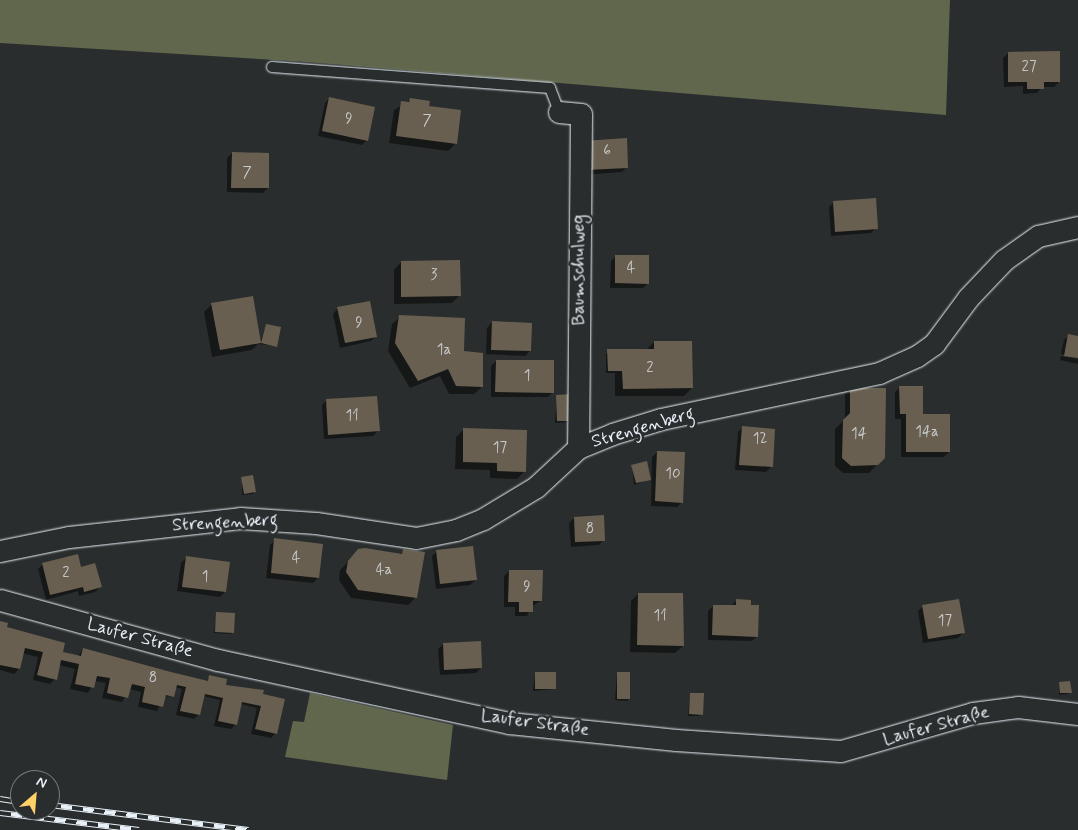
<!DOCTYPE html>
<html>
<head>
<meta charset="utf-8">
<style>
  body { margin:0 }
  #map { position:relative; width:1078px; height:830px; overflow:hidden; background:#2a2d2e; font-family:Mynerve,sans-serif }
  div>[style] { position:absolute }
  .green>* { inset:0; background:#60674d }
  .shadow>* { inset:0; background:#0007 }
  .building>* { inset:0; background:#695f50 }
  .roads { filter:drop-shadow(0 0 1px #e8f1f8) drop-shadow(0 0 1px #e8f1f8) }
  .lane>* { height:10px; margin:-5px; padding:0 5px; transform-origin:5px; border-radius:5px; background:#2a2d2e }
  .street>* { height:21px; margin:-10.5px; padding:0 10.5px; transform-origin:10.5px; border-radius:10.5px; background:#2a2d2e }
  .rail>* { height:5.5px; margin-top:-2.75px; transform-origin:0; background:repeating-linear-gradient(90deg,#2a2d2e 0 11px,#e8f1f8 0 22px); box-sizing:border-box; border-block:1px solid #e8f1f8 }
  span { translate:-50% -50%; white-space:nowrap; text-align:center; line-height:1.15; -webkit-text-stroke:5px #2a2d2e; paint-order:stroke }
  .number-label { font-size:15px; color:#c8ccce }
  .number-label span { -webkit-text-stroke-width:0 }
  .street-label { font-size:18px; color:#e8f1f8 }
  .north { position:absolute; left:10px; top:770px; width:50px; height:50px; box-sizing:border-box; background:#2a2d2e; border:1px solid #767b7f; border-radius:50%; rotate:27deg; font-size:14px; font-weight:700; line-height:20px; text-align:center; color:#e8f1f8 }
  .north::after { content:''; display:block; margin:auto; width:18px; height:22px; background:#ffd166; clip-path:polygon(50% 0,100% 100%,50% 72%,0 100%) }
</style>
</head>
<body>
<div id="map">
  <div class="green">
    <div style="clip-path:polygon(0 0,950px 0,946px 115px,307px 62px,0 43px)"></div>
    <div style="clip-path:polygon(310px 693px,453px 725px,447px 780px,285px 757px,293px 721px,304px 722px)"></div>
  </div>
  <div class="shadow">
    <div style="clip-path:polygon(1008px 53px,1059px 82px,1054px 87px,1042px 87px,1037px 93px,1023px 94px,1023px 86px,1004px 87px,1003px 58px)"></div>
    <div style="clip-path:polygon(330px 98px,367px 140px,362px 145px,318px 136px,325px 103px)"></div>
    <div style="clip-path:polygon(410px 100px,428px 107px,455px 144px,448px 151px,389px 143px,394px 110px)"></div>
    <div style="clip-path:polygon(580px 147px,627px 167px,622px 172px,582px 175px)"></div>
    <div style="clip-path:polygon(232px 153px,268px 188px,263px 193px,227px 192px,227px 158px)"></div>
    <div style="clip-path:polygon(834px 202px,876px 228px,871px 233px,831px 236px,829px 207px)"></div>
    <div style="clip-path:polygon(616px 256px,648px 283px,643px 288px,610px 288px,611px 261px)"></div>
    <div style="clip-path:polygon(401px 262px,460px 295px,452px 303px,394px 304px,394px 270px)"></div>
    <div style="clip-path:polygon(252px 297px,260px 344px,266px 325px,276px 346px,258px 344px,252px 350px,212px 357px,204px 312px,212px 304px)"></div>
    <div style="clip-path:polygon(338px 308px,376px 336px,371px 341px,340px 348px,333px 314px)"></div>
    <div style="clip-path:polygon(400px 317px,463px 352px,482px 387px,474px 394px,449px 394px,440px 376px,410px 388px,388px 351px,392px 324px)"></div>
    <div style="clip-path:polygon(492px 322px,530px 351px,525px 356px,486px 354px,487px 328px)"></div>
    <div style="clip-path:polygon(1069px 335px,1078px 337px,1078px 357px,1061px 354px,1064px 340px)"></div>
    <div style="clip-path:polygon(654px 342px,692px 388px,684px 396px,615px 396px,615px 373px,606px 373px,606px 353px,646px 350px)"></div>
    <div style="clip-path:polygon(1061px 356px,1078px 359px,1078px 364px,1060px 360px)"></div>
    <div style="clip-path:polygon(496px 361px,553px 392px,548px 397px,491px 397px,491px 366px)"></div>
    <div style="clip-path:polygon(900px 387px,949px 452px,944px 457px,901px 457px,901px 419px,895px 419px,895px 392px)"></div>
    <div style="clip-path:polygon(850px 389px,884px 457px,869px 473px,843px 473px,835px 466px,835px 429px,845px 419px,845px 394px)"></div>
    <div style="clip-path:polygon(557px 396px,571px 422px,555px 423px)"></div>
    <div style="clip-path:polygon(327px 400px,378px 431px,373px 436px,324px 439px,322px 405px)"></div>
    <div style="clip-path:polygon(743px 427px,771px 467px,766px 472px,735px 470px,738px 432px)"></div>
    <div style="clip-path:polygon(464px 429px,525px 471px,517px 479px,490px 478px,490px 470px,455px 469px,456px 437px)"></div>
    <div style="clip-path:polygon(657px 452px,682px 502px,677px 507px,651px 506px,652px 457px)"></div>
    <div style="clip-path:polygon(632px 466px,650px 479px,634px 485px)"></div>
    <div style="clip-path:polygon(242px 478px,255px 491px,253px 494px,242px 495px)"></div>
    <div style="clip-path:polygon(574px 518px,604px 540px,599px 545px,571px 547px,569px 523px)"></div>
    <div style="clip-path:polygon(275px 540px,318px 578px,313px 583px,266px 578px,270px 545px)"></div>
    <div style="clip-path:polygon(404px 551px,424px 554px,415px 598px,408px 605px,351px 598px,339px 580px,340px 570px,351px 559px,400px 555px)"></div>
    <div style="clip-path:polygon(437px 551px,476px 580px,470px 585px,436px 589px,432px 556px)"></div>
    <div style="clip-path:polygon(186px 558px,225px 592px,220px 597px,177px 591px,181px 563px)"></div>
    <div style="clip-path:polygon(43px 564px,81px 568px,100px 587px,95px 592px,79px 596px,78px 591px,46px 600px,38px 569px)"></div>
    <div style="clip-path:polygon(509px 571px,541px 601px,532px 606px,527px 616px,515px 616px,515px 607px,504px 607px,504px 576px)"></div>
    <div style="clip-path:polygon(638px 594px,683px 646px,675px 653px,630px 652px,631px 601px)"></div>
    <div style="clip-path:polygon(737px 600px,757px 636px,752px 641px,708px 640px,708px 611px,713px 606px,732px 605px)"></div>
    <div style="clip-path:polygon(923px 606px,963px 633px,958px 638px,923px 643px,918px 611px)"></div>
    <div style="clip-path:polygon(217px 613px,233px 632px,231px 634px,214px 633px)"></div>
    <div style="clip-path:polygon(0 622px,5px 628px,62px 652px,78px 656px,83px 649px,207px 682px,210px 676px,224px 689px,247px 688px,263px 691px,261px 698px,276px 733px,271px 738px,251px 734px,257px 708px,241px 704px,236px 724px,231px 729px,214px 726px,220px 700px,203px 696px,199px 714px,194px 719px,176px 715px,182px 689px,175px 687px,173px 696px,164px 697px,157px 711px,138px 707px,141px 692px,129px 689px,122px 702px,102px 698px,106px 683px,95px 681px,88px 693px,70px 689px,75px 669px,59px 665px,55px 679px,50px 684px,33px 680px,38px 657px,22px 653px,19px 669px,14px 674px,0 670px)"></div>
    <div style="clip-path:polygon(443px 644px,481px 668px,476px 673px,440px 675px,438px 649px)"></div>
    <div style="clip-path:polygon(617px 673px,629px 698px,627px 701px,615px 700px)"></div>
    <div style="clip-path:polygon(535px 674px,555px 689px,533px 691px)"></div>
    <div style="clip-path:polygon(1060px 683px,1070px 692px,1068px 694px,1059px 695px)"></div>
    <div style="clip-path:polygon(690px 694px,702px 714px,699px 716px,688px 716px)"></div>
  </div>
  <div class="building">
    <div style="clip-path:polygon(1060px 51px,1060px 82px,1044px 82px,1044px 89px,1027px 89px,1027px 82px,1008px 82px,1008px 52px)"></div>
    <div style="clip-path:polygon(329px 97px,375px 107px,368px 141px,322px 131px)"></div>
    <div style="clip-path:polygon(410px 98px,430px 101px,429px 106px,461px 110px,457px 144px,396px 136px,401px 101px,409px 102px)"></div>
    <div style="clip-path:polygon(627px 138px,628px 168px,586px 170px,584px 141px)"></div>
    <div style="clip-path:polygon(232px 152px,269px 153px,269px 188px,231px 188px)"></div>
    <div style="clip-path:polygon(876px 198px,878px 229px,835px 232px,833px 201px)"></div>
    <div style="clip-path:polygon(615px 255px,649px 255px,649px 284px,615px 283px)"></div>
    <div style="clip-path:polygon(460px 260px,461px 296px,401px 297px,401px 261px)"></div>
    <div style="clip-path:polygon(253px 296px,261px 343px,220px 350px,211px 303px)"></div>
    <div style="clip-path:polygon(370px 301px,377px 337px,345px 343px,337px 307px)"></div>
    <div style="clip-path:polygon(399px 315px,465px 318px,464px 351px,483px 353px,483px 387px,456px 386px,448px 369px,418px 381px,395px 343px)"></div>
    <div style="clip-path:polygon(492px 321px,532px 323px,531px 351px,491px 350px)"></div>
    <div style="clip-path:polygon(266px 324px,281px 327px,277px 347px,261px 343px)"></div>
    <div style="clip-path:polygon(1068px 334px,1078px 336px,1078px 358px,1064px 356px)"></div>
    <div style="clip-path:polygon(654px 341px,692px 341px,693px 388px,623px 389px,622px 371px,608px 371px,607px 349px,654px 349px)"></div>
    <div style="clip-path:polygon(496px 360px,554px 360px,554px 393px,495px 392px)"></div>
    <div style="clip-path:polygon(899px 386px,923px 386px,923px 414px,950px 414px,950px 452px,906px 452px,906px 414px,900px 414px)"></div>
    <div style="clip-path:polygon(850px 388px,886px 388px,885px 458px,878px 465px,851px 466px,842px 458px,843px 420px,850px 413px)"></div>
    <div style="clip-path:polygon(573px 394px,574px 421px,557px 421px,556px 395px)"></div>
    <div style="clip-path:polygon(377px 396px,380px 431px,328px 435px,326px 399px)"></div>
    <div style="clip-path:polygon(742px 426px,775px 429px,773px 467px,739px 465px)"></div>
    <div style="clip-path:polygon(463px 428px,527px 430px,526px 472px,497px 471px,497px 463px,463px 462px)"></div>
    <div style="clip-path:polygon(657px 451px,685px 452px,683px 503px,655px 501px)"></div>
    <div style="clip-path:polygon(647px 461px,651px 480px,636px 483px,631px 465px)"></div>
    <div style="clip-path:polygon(253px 475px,256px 492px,244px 494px,241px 477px)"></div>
    <div style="clip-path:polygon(604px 515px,605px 541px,575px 542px,574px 517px)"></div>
    <div style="clip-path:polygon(274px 538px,323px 544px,319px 578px,271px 573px)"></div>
    <div style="clip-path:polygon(473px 546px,477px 580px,440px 584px,436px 550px)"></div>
    <div style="clip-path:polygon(365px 548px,402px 554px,403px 549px,425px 552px,417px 598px,358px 590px,346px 572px,348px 561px,358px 549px)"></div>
    <div style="clip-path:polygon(78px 554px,81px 567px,95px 563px,102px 587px,84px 592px,83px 587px,50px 595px,42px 563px)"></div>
    <div style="clip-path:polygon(186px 556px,230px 562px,226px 592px,182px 587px)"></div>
    <div style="clip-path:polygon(509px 570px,543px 570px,542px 601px,533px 601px,533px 612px,519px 612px,519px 602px,508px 602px)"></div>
    <div style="clip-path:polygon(638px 593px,683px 593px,684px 646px,637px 645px)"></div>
    <div style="clip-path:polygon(736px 599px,751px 600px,751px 605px,759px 605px,758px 637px,712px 635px,713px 605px,736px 605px)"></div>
    <div style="clip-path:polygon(959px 599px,965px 633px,928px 639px,922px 605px)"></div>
    <div style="clip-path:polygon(216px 612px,235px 613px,234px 633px,215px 632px)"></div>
    <div style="clip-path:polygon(0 621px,8px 623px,7px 627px,65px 643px,63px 652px,81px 656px,83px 648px,171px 672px,208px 681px,209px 675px,227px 679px,226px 685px,264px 690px,263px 694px,285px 699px,277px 734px,255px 729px,261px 706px,242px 702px,237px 725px,218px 721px,223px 698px,205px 694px,200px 715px,180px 711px,186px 687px,177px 685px,174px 697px,166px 695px,163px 707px,142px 702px,145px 687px,132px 684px,128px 698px,107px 693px,110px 678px,97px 676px,94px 688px,75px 684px,79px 664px,61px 660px,57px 680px,37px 675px,43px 652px,25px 648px,20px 669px,0 665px)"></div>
    <div style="clip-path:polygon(481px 641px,482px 668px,444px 670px,443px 643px)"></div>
    <div style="clip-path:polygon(535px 672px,556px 672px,556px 689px,535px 689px)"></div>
    <div style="clip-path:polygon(617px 672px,630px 672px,630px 699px,617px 699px)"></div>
    <div style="clip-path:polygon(1070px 681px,1072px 693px,1060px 693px,1059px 682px)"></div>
    <div style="clip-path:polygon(690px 693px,704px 693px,703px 715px,689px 714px)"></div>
  </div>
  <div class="roads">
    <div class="lane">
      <div style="left:272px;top:67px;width:279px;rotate:4.3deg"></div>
      <div style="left:550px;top:88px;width:26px;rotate:69deg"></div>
    </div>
    <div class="street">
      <div style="left:559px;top:112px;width:22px;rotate:5deg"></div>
      <div style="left:581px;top:114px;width:334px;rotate:90.5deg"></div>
      <div style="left:0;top:551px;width:70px;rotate:-11.5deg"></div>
      <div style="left:69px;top:537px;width:172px;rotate:-6.3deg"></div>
      <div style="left:240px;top:518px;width:76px;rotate:3.8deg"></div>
      <div style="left:316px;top:523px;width:101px;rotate:8.5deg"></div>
      <div style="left:416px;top:538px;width:41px;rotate:-11.3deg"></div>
      <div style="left:456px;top:530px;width:29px;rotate:-22deg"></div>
      <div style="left:483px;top:519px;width:62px;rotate:-31.1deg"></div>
      <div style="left:536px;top:487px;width:57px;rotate:-42.9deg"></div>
      <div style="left:578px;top:448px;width:37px;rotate:-22deg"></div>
      <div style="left:612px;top:434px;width:51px;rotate:-17deg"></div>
      <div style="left:661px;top:419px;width:223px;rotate:-11.9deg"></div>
      <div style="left:879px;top:373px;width:42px;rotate:-24.1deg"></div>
      <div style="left:917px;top:356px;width:21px;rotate:-35deg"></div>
      <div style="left:934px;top:344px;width:57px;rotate:-53.5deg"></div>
      <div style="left:968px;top:298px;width:52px;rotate:-46.5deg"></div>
      <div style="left:1004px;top:260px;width:42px;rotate:-35.2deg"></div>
      <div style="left:1038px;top:236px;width:41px;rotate:-12.7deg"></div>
      <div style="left:0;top:600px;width:226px;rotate:15.4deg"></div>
      <div style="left:218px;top:660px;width:298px;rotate:12.2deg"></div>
      <div style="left:509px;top:723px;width:168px;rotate:5.8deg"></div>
      <div style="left:676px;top:740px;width:165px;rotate:3.8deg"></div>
      <div style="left:841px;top:751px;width:137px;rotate:-16.1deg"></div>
      <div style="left:973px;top:713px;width:45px;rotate:-7.6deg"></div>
      <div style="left:1018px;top:707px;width:60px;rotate:6.7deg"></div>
    </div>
  </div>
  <div class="rail">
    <div style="left:0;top:799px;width:20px;rotate:9deg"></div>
    <div style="left:50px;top:805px;width:200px;rotate:7.2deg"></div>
    <div style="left:0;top:813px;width:140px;rotate:7deg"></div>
  </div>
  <div class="number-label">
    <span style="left:1029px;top:68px">27</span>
    <span style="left:349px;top:120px">9</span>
    <span style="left:427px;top:122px">7</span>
    <span style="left:607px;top:152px">6</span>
    <span style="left:247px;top:174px">7</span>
    <span style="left:631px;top:269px">4</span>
    <span style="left:434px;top:276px">3</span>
    <span style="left:359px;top:324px">9</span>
    <span style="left:444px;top:351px">1a</span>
    <span style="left:650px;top:369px">2</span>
    <span style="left:527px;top:377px">1</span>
    <span style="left:352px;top:417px">11</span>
    <span style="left:927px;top:433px">14a</span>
    <span style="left:859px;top:435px">14</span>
    <span style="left:760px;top:440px">12</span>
    <span style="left:500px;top:449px">17</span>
    <span style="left:673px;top:475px">10</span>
    <span style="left:590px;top:530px">8</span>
    <span style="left:296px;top:559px">4</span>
    <span style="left:384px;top:571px">4a</span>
    <span style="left:66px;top:574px">2</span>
    <span style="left:205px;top:578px">1</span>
    <span style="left:527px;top:588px">9</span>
    <span style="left:660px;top:617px">11</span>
    <span style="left:945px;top:622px">17</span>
    <span style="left:153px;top:679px">8</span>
  </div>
  <div class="street-label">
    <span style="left:579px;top:270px;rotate:-90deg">Baumschulweg</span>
    <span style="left:643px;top:428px;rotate:-16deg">Strengenberg</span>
    <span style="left:225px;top:523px;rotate:-3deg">Strengenberg</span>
    <span style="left:140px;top:638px;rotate:15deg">Laufer Straße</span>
    <span style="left:535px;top:723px;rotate:8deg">Laufer Straße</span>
    <span style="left:936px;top:726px;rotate:-15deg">Laufer Straße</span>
  </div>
  <div class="north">N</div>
</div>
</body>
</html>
